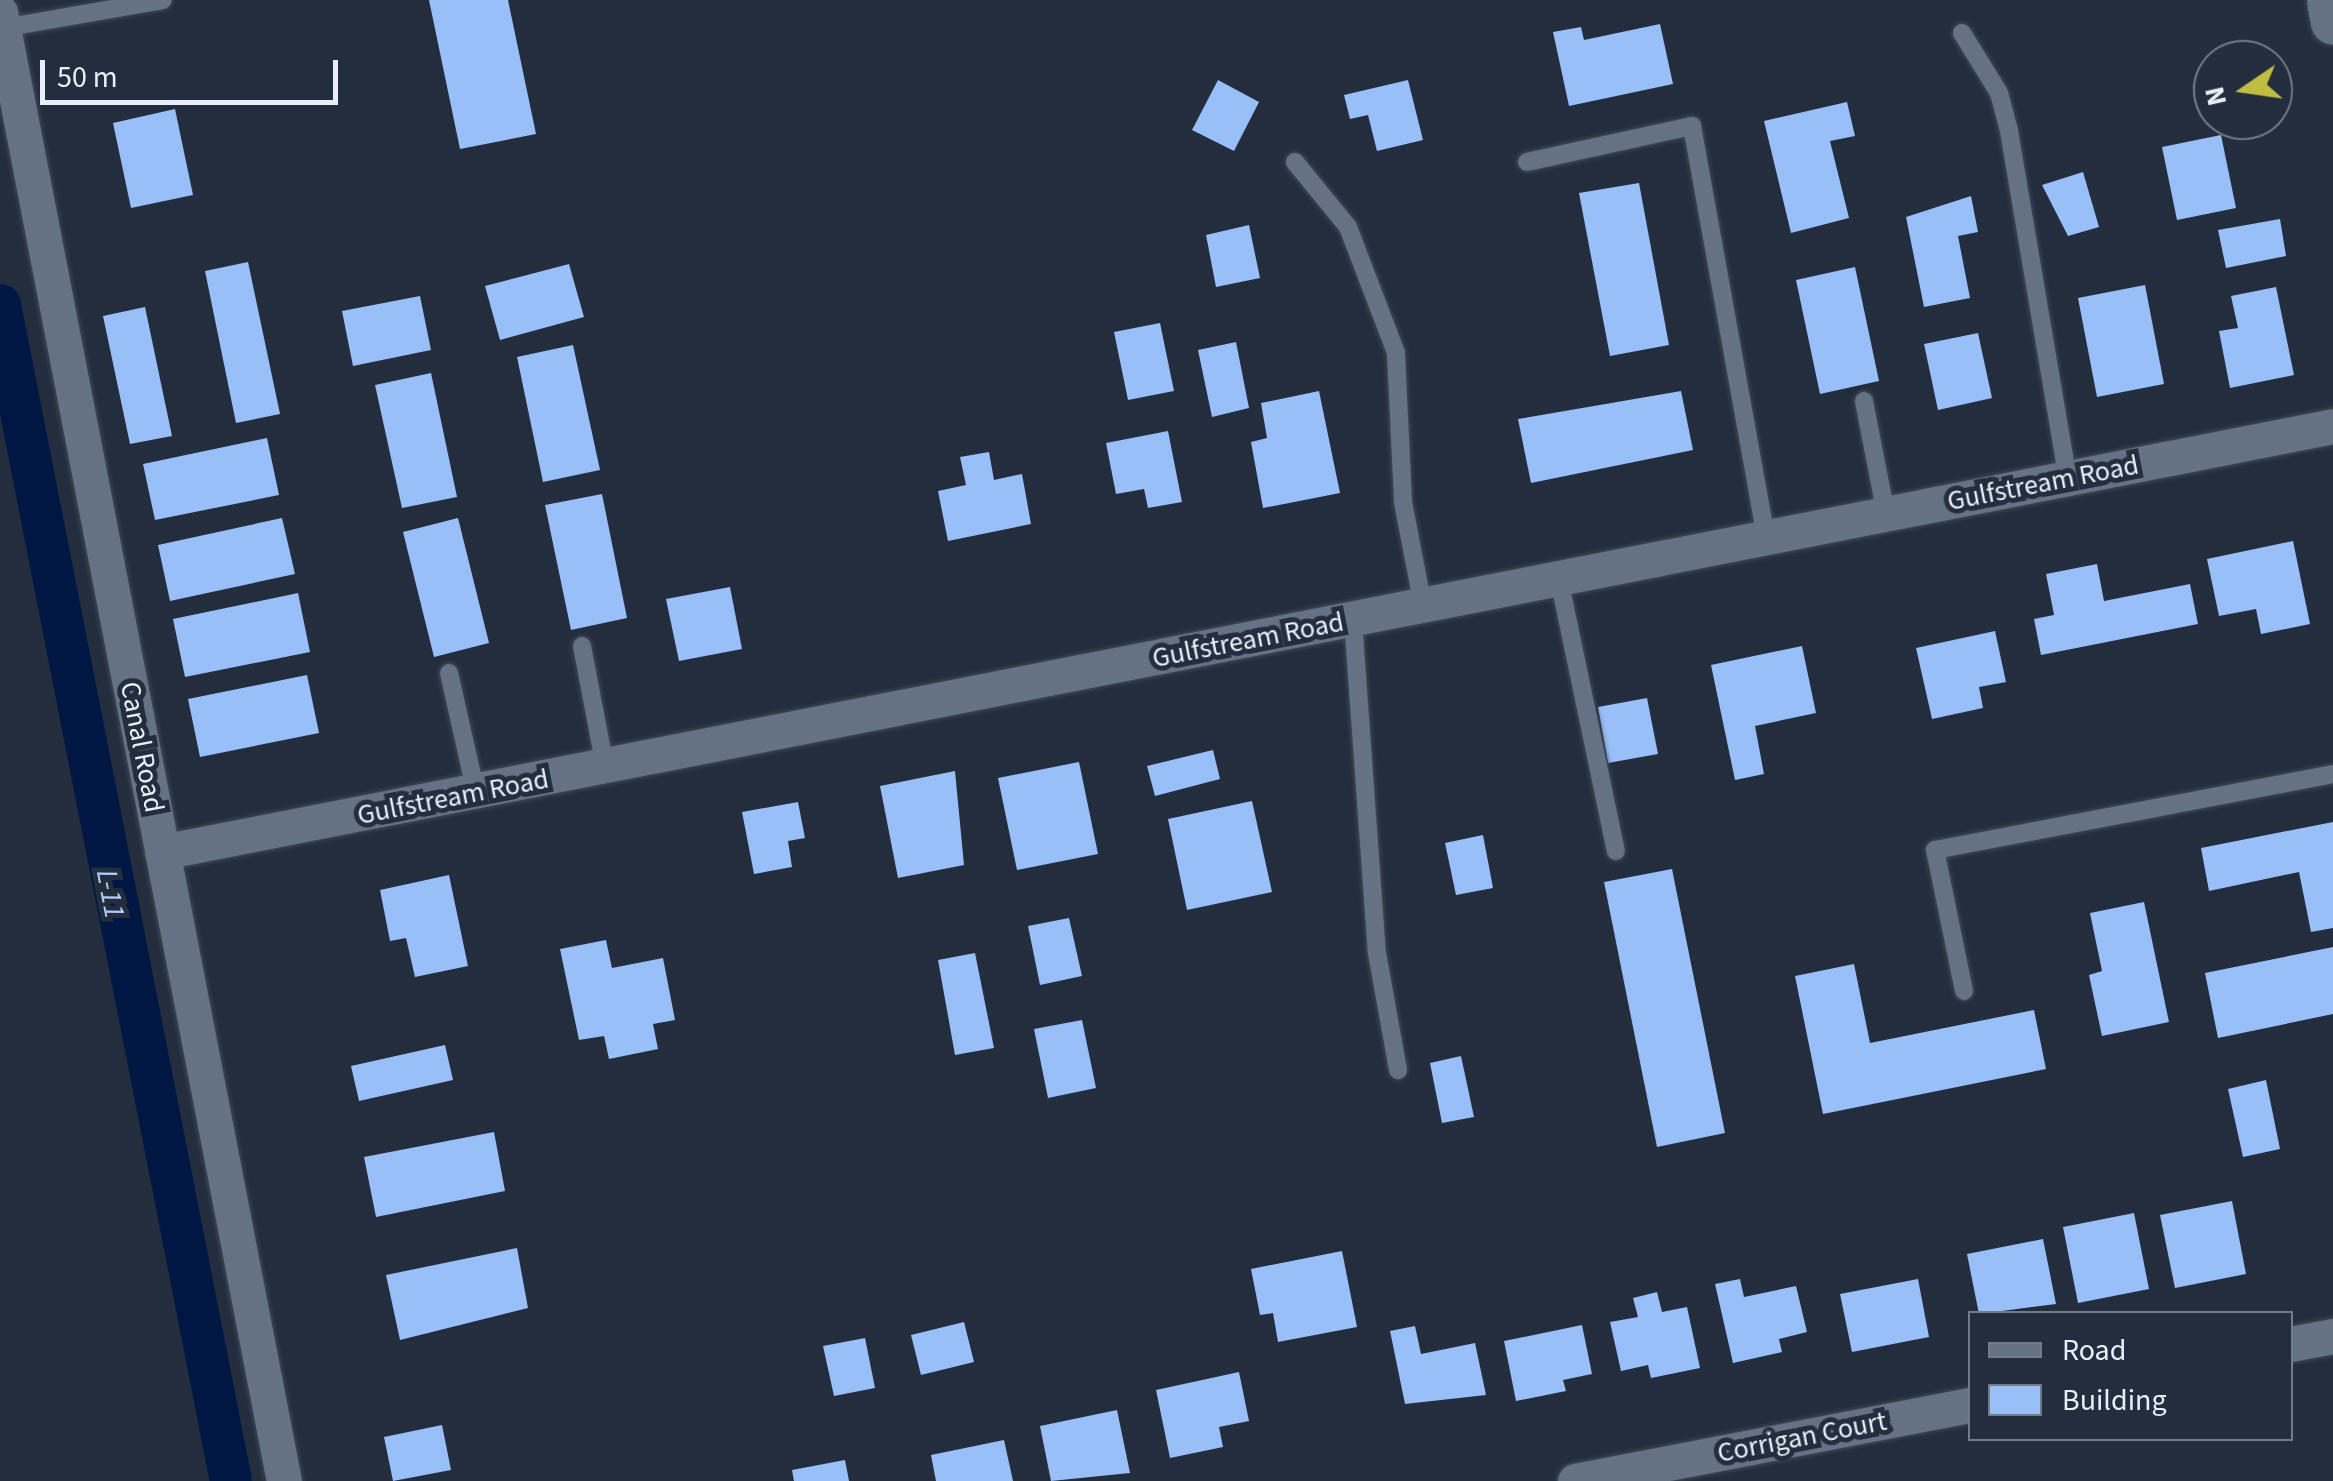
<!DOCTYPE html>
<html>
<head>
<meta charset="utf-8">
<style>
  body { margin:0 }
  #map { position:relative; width:2333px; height:1481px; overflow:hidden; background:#232d3e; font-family:"Source Sans 3",sans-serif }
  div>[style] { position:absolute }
  .canal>* { height:42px; margin:-21px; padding:0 21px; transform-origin:21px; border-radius:21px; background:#001643 }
  .building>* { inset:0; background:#99bff8 }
  .roads { filter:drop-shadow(0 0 2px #414957) drop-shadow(0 0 2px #414957) }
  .service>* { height:18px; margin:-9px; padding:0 9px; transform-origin:9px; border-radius:9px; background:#657184 }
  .minor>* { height:35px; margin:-17.5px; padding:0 17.5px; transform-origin:17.5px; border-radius:17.5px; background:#657184 }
  .tertiary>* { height:45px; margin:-22.5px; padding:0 22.5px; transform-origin:22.5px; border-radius:22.5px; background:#657184 }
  span { translate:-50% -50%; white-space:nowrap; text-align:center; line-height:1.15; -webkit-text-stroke:10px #232d3e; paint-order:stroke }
  .street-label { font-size:28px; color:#e8effa }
  .water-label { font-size:30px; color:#afcefc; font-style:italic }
  .legend { position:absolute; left:1968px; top:1311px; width:325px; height:130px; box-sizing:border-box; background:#232d3e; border:2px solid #727b89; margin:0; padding:12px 18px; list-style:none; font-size:30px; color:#e8effa }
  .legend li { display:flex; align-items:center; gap:20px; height:50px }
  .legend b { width:50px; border:2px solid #727b89 }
  .north { position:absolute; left:2193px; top:40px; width:100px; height:100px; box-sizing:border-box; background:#232d3e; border:2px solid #727b89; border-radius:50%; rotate:257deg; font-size:28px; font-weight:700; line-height:40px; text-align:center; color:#e8effa }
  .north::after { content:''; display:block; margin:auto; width:35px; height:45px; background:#bfbe41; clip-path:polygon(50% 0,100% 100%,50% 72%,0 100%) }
  .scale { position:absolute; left:40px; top:60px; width:298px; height:45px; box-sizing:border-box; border:5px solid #e8effa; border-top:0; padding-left:12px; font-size:30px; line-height:35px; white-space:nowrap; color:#e8effa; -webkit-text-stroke:8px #232d3e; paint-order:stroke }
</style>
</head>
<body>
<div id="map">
  <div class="canal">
    <div style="left:0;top:305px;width:1198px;rotate:78.89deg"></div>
  </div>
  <div class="building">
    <div style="clip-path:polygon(429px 0,508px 0,536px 134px,460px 149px)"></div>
    <div style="clip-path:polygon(1660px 24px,1673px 84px,1569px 106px,1553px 32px,1581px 27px,1584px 40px)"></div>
    <div style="clip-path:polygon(1218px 80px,1259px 102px,1234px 151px,1192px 130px)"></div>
    <div style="clip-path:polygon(1408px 80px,1423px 140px,1377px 151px,1368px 115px,1350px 119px,1344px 95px)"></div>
    <div style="clip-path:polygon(1847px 102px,1855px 136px,1830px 141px,1849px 218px,1791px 233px,1764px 121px)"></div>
    <div style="clip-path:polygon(175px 109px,193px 195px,131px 208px,113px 123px)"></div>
    <div style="clip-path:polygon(2221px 135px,2236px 208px,2177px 220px,2162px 147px)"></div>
    <div style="clip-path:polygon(2083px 172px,2099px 227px,2068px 236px,2042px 185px)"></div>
    <div style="clip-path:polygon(1639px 183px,1669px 345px,1610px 356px,1579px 193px)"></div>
    <div style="clip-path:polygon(1971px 196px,1978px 232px,1958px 236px,1970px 298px,1924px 307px,1906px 217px)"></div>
    <div style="clip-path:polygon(2280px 219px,2286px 256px,2226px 268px,2218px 230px)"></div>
    <div style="clip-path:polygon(1249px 225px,1260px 278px,1216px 287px,1206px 235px)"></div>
    <div style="clip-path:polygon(248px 262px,280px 414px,236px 423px,205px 271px)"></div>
    <div style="clip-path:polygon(569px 264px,584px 317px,500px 340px,485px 286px)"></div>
    <div style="clip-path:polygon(1855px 267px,1879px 381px,1820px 394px,1796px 280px)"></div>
    <div style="clip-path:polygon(2145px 285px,2164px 384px,2097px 397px,2078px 298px)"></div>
    <div style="clip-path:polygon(2276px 287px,2294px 375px,2230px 388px,2219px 331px,2238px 328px,2231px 296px)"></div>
    <div style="clip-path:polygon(420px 296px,431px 350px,353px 366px,342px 311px)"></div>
    <div style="clip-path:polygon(145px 307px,172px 436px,130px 444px,103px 316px)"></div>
    <div style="clip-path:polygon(1160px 323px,1174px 391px,1128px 400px,1114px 332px)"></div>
    <div style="clip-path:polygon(1978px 333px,1992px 398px,1938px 410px,1924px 344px)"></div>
    <div style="clip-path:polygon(1236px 342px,1249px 408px,1212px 417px,1198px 350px)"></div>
    <div style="clip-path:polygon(573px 345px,600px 470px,543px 482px,517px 357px)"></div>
    <div style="clip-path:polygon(431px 373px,457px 497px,402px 508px,375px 385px)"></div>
    <div style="clip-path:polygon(1319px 391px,1340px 493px,1263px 508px,1251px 442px,1267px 438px,1261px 403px)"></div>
    <div style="clip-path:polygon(1681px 391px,1693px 450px,1531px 483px,1518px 419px)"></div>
    <div style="clip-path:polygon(1168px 431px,1182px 502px,1148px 508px,1144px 489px,1116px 494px,1106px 443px)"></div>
    <div style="clip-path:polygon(267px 438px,279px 495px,155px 520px,143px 464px)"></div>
    <div style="clip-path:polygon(989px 452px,994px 480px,1022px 474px,1031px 524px,948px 541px,938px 491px,966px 485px,960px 457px)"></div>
    <div style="clip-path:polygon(602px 494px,627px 618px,571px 630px,545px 505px)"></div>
    <div style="clip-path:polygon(282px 518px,295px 574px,170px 601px,158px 545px)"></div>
    <div style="clip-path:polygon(458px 518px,489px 643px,434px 657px,403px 532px)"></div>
    <div style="clip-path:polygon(2293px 541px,2310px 624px,2261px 634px,2256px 609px,2219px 616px,2207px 559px)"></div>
    <div style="clip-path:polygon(2097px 564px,2104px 601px,2190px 584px,2198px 624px,2041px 655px,2034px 619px,2054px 615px,2046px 574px)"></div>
    <div style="clip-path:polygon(730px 587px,742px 649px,679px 661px,666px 599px)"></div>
    <div style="clip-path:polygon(298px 593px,310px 652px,185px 677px,173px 619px)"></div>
    <div style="clip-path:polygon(1995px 631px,2006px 682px,1979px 687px,1983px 708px,1932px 719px,1916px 648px)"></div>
    <div style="clip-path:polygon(1802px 646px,1816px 713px,1755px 726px,1764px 774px,1735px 780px,1711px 665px)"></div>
    <div style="clip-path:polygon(307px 675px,319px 733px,200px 757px,188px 699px)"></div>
    <div style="clip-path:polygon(1647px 698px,1658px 754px,1608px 763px,1598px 707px)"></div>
    <div style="clip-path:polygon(1213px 750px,1220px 779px,1155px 796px,1147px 766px)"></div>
    <div style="clip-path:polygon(1079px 762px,1098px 854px,1017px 870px,998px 778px)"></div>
    <div style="clip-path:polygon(955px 771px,964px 865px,898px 878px,880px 786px)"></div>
    <div style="clip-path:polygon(1252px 801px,1272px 892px,1187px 910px,1168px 819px)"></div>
    <div style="clip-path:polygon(798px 802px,805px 838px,788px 841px,792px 867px,754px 874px,742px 812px)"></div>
    <div style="clip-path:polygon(2333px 822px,2333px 928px,2311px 932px,2299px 872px,2209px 891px,2201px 848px)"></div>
    <div style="clip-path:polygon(1483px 835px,1493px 888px,1456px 895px,1445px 843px)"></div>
    <div style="clip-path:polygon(1672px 869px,1725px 1133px,1657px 1147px,1604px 882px)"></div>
    <div style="clip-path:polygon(449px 875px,468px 966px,415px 977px,406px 938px,390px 941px,380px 890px)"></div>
    <div style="clip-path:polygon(2144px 902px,2169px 1022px,2102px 1036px,2089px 975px,2102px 971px,2090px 913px)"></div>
    <div style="clip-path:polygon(1069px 918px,1082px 976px,1040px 985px,1028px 926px)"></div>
    <div style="clip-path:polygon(606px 940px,612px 968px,663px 958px,675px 1020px,653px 1024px,658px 1049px,609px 1059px,604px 1036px,579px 1040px,560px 949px)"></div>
    <div style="clip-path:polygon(2333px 947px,2333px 1014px,2218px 1038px,2205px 973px)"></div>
    <div style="clip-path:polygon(975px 953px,994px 1048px,955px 1055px,938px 960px)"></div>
    <div style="clip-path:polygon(1854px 964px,1870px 1043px,2034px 1010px,2046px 1069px,1823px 1114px,1795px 976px)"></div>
    <div style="clip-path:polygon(1082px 1020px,1096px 1088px,1048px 1098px,1034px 1029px)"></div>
    <div style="clip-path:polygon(445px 1045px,453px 1080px,359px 1101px,351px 1066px)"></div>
    <div style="clip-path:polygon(1461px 1056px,1474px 1117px,1442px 1123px,1430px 1063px)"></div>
    <div style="clip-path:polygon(2266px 1080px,2280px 1149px,2243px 1157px,2228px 1089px)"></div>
    <div style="clip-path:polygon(494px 1132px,505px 1191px,376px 1217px,364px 1157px)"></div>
    <div style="clip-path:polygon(2232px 1201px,2246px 1274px,2175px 1288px,2160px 1215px)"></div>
    <div style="clip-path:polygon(2134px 1213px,2149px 1289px,2078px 1303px,2063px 1227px)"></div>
    <div style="clip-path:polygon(2043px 1239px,2056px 1304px,1979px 1314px,1967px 1254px)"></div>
    <div style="clip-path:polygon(517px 1248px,528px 1308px,400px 1340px,386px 1275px)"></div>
    <div style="clip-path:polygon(1342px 1251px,1357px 1327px,1278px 1342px,1273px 1313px,1260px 1315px,1251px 1269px)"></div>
    <div style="clip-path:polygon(1740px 1279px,1744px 1297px,1796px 1286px,1807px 1332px,1779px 1339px,1782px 1352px,1733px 1363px,1715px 1284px)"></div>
    <div style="clip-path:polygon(1918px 1279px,1929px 1337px,1852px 1352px,1840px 1294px)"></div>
    <div style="clip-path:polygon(1657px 1292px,1662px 1312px,1687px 1307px,1700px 1368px,1651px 1378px,1648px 1365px,1621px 1371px,1610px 1322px,1638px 1317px,1633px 1298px)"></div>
    <div style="clip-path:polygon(964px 1322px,974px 1362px,921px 1375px,911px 1335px)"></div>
    <div style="clip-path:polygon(1582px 1325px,1592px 1374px,1563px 1380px,1566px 1391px,1516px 1401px,1504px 1341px)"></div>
    <div style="clip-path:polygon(1415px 1326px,1421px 1354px,1475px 1343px,1486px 1395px,1405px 1404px,1390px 1331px)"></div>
    <div style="clip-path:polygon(865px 1338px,875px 1388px,834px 1396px,823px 1346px)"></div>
    <div style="clip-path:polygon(1239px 1372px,1249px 1421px,1219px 1427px,1223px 1447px,1170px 1458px,1156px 1390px)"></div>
    <div style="clip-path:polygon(1117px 1410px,1130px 1473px,1051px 1481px,1040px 1426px)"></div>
    <div style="clip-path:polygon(442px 1425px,451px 1470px,393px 1481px,384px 1437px)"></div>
    <div style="clip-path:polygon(1004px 1440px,1013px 1481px,936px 1481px,931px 1455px)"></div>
    <div style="clip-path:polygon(845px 1460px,849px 1481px,794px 1481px,792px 1470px)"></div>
  </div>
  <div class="roads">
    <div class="service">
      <div style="left:3px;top:28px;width:162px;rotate:-9.9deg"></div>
      <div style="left:1962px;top:33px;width:70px;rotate:58.3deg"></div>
      <div style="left:1999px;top:93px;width:39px;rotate:75deg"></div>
      <div style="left:2009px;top:131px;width:352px;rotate:80.4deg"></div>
      <div style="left:1295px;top:162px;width:84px;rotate:50.8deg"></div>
      <div style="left:1348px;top:227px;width:135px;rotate:69.1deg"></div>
      <div style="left:1396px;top:353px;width:149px;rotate:87.3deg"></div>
      <div style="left:1403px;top:502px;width:106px;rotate:79.1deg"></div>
      <div style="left:1527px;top:162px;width:169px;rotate:-12.3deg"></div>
      <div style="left:1692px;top:126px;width:419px;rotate:79.8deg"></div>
      <div style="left:1864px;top:401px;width:115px;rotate:79deg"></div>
      <div style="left:1559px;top:579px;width:278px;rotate:78.2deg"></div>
      <div style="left:1353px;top:620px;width:334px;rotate:85.9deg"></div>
      <div style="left:1377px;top:953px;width:119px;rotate:79.8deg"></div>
      <div style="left:582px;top:646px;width:123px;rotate:79.2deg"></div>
      <div style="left:449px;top:673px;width:123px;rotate:77.3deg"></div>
      <div style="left:1964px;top:991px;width:144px;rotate:-101.6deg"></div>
      <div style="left:1935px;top:850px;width:405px;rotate:-10.8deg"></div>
    </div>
    <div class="minor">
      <div style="left:0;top:12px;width:1496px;rotate:79.06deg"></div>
      <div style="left:162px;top:852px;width:2212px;rotate:-11.1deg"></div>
      <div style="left:2290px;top:1344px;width:44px;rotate:-10.5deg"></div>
      <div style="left:1575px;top:1481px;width:402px;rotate:-10.9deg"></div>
    </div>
    <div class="tertiary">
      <div style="left:2329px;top:0;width:22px;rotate:80deg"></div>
    </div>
  </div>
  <div class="street-label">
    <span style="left:2043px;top:483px;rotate:-11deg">Gulfstream Road</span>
    <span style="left:1248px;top:640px;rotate:-11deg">Gulfstream Road</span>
    <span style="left:142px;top:747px;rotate:79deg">Canal Road</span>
    <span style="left:453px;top:797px;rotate:-11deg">Gulfstream Road</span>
    <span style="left:1802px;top:1437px;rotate:-11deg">Corrigan Court</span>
  </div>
  <div class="water-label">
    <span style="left:110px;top:894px;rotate:79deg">L-11</span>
  </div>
  <ul class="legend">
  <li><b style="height:12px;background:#657184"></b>Road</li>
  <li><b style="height:28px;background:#99bff8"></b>Building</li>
  </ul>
  <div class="north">N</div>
  <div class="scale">50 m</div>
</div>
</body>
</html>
